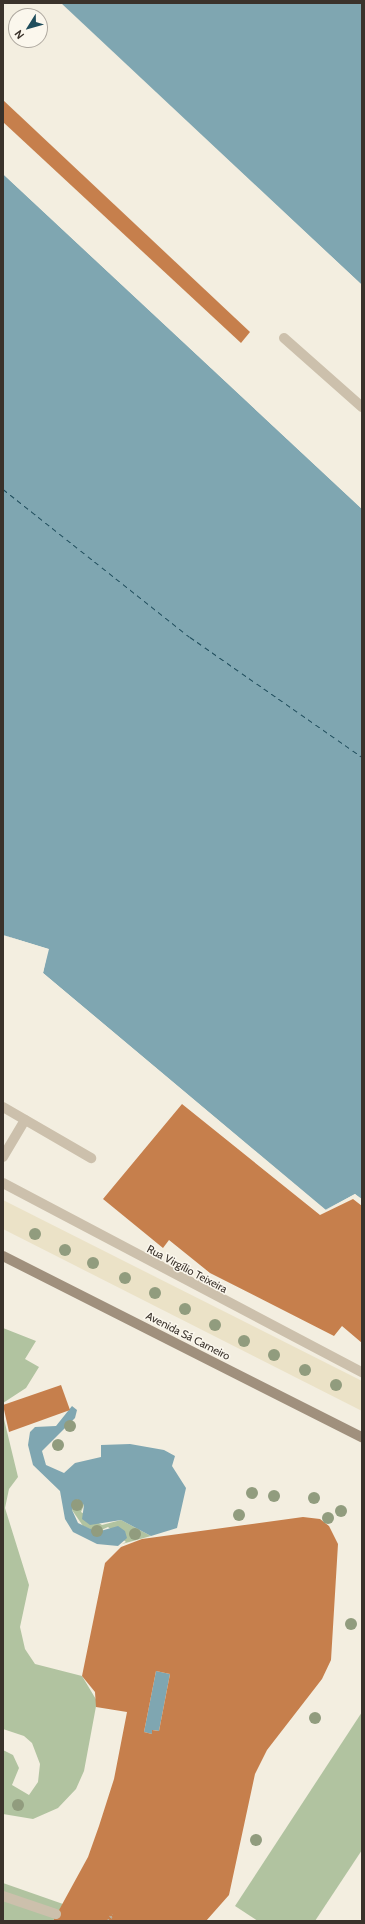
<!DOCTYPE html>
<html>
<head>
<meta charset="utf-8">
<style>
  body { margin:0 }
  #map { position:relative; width:365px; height:1924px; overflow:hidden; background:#f3eee0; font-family:Cabin,sans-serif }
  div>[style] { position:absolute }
  .green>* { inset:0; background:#b1c3a0 }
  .plaza>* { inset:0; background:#ebe2c7 }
  .water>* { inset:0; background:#7fa6b1 }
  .pier>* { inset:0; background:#f3eee0 }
  .ferry>* { height:1px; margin-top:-0.5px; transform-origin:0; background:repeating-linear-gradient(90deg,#1f4d5c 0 5px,transparent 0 9px) }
  .building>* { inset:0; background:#c67f4c }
  .path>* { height:2.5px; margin-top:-1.25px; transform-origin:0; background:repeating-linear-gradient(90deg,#b8ab96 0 2px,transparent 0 4px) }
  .lane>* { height:10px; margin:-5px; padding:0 5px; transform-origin:5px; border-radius:5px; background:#ccc0ac }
  .secondary>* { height:10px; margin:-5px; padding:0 5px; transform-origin:5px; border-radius:5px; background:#a0907d }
  .trees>* { width:12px; height:12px; margin:-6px; border-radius:50%; background:#919c7e }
  span { translate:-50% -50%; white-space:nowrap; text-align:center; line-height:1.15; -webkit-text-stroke:3px #fbf7ed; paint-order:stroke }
  .street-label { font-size:11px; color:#3a322b }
  .frame { position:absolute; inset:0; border:4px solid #3a322b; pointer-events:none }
  .north { position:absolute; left:8px; top:8px; width:40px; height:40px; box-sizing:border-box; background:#fbf7ed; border:1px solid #aea89f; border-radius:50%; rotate:233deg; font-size:11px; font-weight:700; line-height:16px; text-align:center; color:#3a322b }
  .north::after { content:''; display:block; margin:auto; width:14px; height:18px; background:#1f4d5c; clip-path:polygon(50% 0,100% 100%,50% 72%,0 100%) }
</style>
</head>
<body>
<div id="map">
  <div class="green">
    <div style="clip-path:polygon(3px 1328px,36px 1341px,25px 1359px,39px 1367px,26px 1388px,3px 1403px)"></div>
    <div style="clip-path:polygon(3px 1415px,18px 1477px,9px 1489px,5px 1508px,29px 1585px,20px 1627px,25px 1649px,35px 1664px,82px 1676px,97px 1701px,84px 1771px,76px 1789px,58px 1808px,33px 1819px,3px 1814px,3px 1750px,13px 1755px,19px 1768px,12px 1785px,29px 1795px,38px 1782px,40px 1764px,32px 1743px,24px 1736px,3px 1729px)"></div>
    <div style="clip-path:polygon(81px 1500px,84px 1505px,81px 1512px,102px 1525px,121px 1520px,151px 1536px,122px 1544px,126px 1542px,108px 1527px,97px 1532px,83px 1526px,72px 1510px,75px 1501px)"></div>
    <div style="clip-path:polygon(362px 1712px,362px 1850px,315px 1921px,258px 1921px,235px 1906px)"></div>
    <div style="clip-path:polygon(3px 1883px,63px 1904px,53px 1921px,3px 1921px)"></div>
  </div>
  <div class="plaza">
    <div style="clip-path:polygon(3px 1200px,362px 1381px,362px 1411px,3px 1229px)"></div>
  </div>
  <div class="water">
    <div style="clip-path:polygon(61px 3px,362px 3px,362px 285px)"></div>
    <div style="clip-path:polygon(3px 174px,362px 509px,362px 1199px,355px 1194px,326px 1210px,43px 973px,48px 949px,3px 935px)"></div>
    <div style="clip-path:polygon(72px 1406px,77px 1410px,75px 1418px,42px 1451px,46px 1465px,64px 1473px,75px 1463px,101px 1457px,101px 1445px,130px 1444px,164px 1450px,175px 1456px,172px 1466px,186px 1488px,177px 1528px,151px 1536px,121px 1520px,90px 1525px,82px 1519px,84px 1505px,77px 1499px,72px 1510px,78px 1523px,97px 1532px,118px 1526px,125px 1531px,127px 1538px,118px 1546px,97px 1544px,73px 1532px,65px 1519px,60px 1491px,33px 1465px,28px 1445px,30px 1432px,35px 1427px,56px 1426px)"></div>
    <div style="clip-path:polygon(156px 1671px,170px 1674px,159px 1731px,153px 1730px,152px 1734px,144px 1732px)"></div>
  </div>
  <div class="pier">
    <div style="clip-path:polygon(59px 3px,362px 285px,362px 287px,60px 4px)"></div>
    <div style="clip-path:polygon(4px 173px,362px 507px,362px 509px,3px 174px)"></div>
    <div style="clip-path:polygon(3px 935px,49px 949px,43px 973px,325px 1210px,355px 1194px,362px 1201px,355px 1196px,324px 1211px,41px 974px,46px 950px)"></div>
  </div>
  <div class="ferry">
    <div style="left:3px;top:489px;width:238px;rotate:38.4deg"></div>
    <div style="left:190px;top:637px;width:210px;rotate:34.9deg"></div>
  </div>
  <div class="building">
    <div style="clip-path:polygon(3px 100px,250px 332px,241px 343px,3px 122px)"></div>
    <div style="clip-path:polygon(182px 1104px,320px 1215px,353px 1199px,362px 1206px,362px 1343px,342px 1326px,334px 1336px,210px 1273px,169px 1240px,163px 1248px,103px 1199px)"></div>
    <div style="clip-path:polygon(61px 1385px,70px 1410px,9px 1432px,3px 1405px)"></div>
    <div style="clip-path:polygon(evenodd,303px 1517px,320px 1519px,329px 1526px,338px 1544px,331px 1660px,322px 1679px,267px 1750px,255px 1774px,229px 1895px,206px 1921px,53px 1921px,88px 1857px,99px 1826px,114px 1779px,127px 1712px,96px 1707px,95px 1692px,82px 1676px,105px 1563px,121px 1547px,142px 1539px,303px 1517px,156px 1671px,170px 1674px,159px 1731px,152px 1730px,152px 1734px,144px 1732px,156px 1671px)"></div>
  </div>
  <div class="path">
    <div style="left:108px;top:1921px;width:8px;rotate:-60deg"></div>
  </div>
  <div class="lane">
    <div style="left:284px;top:338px;width:104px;rotate:41.5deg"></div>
    <div style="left:3px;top:1107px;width:102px;rotate:30.1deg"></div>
    <div style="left:3px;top:1157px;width:43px;rotate:-59.3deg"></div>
    <div style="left:3px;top:1183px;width:406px;rotate:27.8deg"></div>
    <div style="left:3px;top:1896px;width:56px;rotate:18.8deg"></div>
  </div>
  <div class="secondary">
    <div style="left:3px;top:1256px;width:402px;rotate:26.8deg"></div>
  </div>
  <div class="trees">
    <div style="left:35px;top:1234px"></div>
    <div style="left:65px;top:1250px"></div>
    <div style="left:93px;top:1263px"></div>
    <div style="left:125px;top:1278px"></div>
    <div style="left:155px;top:1293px"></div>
    <div style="left:185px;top:1309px"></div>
    <div style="left:215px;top:1325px"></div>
    <div style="left:244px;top:1341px"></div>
    <div style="left:274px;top:1355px"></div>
    <div style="left:305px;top:1370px"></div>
    <div style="left:336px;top:1385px"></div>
    <div style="left:70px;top:1426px"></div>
    <div style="left:58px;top:1445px"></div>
    <div style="left:252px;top:1493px"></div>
    <div style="left:274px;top:1496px"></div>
    <div style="left:314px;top:1498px"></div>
    <div style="left:77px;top:1505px"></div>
    <div style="left:341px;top:1511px"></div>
    <div style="left:239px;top:1515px"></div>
    <div style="left:328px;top:1518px"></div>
    <div style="left:97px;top:1531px"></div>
    <div style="left:135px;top:1534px"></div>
    <div style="left:351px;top:1624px"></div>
    <div style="left:315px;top:1718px"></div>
    <div style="left:18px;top:1805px"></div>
    <div style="left:256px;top:1840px"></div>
  </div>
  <div class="street-label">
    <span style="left:187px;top:1269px;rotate:28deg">Rua Virgílio Teixeira</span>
    <span style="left:188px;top:1336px;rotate:27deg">Avenida Sá Carneiro</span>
  </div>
  <div class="frame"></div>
  <div class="north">N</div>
</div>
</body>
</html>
